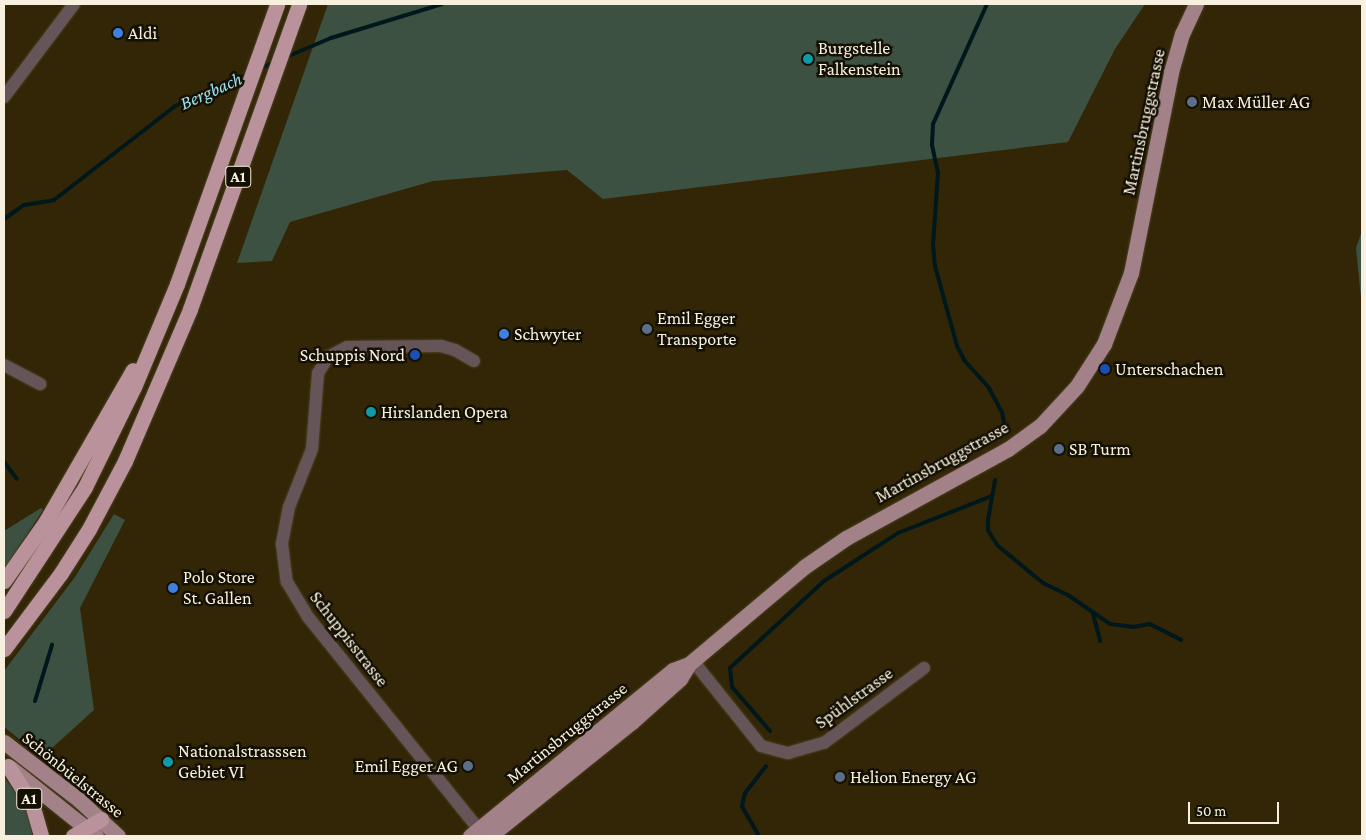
<!DOCTYPE html>
<html>
<head>
<meta charset="utf-8">
<style>
  body { margin:0 }
  #map { position:relative; width:1366px; height:840px; overflow:hidden; background:#322606; font-family:"Crimson Pro",serif }
  div>[style] { position:absolute }
  .green>* { inset:0; background:#3c5141 }
  .stream>* { height:4px; margin:-2px; padding:0 2px; transform-origin:2px; border-radius:2px; background:#00171c }
  .roads { filter:drop-shadow(0 0 1px #4e4224) drop-shadow(0 0 1px #4e4224) }
  .minor>* { height:12px; margin:-6px; padding:0 6px; transform-origin:6px; border-radius:6px; background:#655559 }
  .major>* { height:15px; margin:-7.5px; padding:0 7.5px; transform-origin:7.5px; border-radius:7.5px; background:#a28189 }
  .highway>* { height:15px; margin:-7.5px; padding:0 7.5px; transform-origin:7.5px; border-radius:7.5px; background:#b9929c }
  .dots>* { width:14px; height:14px; translate:-50% -50%; box-sizing:border-box; border:2px solid #151004; border-radius:50% }
  span { translate:-50% -50%; white-space:nowrap; text-align:center; line-height:1.15; -webkit-text-stroke:5px #151004; paint-order:stroke }
  .shield-label span { padding:1px 4px; background:#151004; border:1px solid; border-radius:4px; -webkit-text-stroke-width:0 }
  .shield-label { font-size:16px; color:#f7f0de; font-weight:700 }
  .poi-label { font-size:18px; color:#f7f0de }
  .left { translate:0 -50%; text-align:left }
  .right { translate:-100% -50%; text-align:right }
  .street-label { font-size:18px; color:#f7f0de }
  .water-label { font-size:19px; color:#9de1ef; font-style:italic }
  .frame { position:absolute; inset:0; border:5px solid #f7f0de; pointer-events:none }
  .scale { position:absolute; left:1188px; top:802px; width:91px; height:22px; box-sizing:border-box; border:2px solid #f7f0de; border-top:0; padding-left:6px; font-size:15px; line-height:18px; white-space:nowrap; color:#f7f0de; -webkit-text-stroke:4px #151004; paint-order:stroke }
</style>
</head>
<body>
<div id="map">
  <div class="green">
    <div style="clip-path:polygon(328px 4px,1145px 4px,1115px 49px,1068px 142px,603px 199px,567px 170px,433px 181px,290px 222px,272px 261px,237px 263px)"></div>
    <div style="clip-path:polygon(1362px 231px,1362px 308px,1356px 248px)"></div>
    <div style="clip-path:polygon(41px 508px,43px 510px,4px 569px,4px 531px)"></div>
    <div style="clip-path:polygon(114px 514px,125px 520px,80px 608px,94px 710px,42px 757px,4px 727px,4px 671px,75px 577px)"></div>
    <div style="clip-path:polygon(4px 777px,21px 799px,31px 823px,32px 836px,4px 836px)"></div>
  </div>
  <div class="stream">
    <div style="left:987px;top:4px;width:132px;rotate:114.2deg"></div>
    <div style="left:933px;top:124px;width:21px;rotate:93deg"></div>
    <div style="left:932px;top:145px;width:29px;rotate:78deg"></div>
    <div style="left:938px;top:173px;width:71px;rotate:94deg"></div>
    <div style="left:933px;top:244px;width:22px;rotate:85deg"></div>
    <div style="left:935px;top:266px;width:83px;rotate:74.6deg"></div>
    <div style="left:957px;top:346px;width:16px;rotate:63deg"></div>
    <div style="left:964px;top:360px;width:38px;rotate:48deg"></div>
    <div style="left:989px;top:388px;width:27px;rotate:62deg"></div>
    <div style="left:1002px;top:412px;width:15px;rotate:79deg"></div>
    <div style="left:284px;top:58px;width:51px;rotate:-23.1deg"></div>
    <div style="left:331px;top:38px;width:116px;rotate:-17deg"></div>
    <div style="left:259px;top:69px;width:15px;rotate:-23deg"></div>
    <div style="left:4px;top:219px;width:24px;rotate:-35deg"></div>
    <div style="left:24px;top:205px;width:30px;rotate:-9deg"></div>
    <div style="left:54px;top:200px;width:153px;rotate:-37.8deg"></div>
    <div style="left:175px;top:106px;width:80px;rotate:-23.7deg"></div>
    <div style="left:4px;top:462px;width:21px;rotate:53deg"></div>
    <div style="left:995px;top:480px;width:41px;rotate:99.9deg"></div>
    <div style="left:988px;top:520px;width:10px;rotate:90deg"></div>
    <div style="left:988px;top:530px;width:17px;rotate:59deg"></div>
    <div style="left:997px;top:545px;width:60px;rotate:39.6deg"></div>
    <div style="left:1043px;top:583px;width:28px;rotate:26deg"></div>
    <div style="left:1068px;top:595px;width:51px;rotate:34.6deg"></div>
    <div style="left:1110px;top:624px;width:23px;rotate:7deg"></div>
    <div style="left:1133px;top:627px;width:17px;rotate:-10deg"></div>
    <div style="left:1150px;top:624px;width:35px;rotate:27deg"></div>
    <div style="left:1093px;top:614px;width:28px;rotate:75deg"></div>
    <div style="left:35px;top:701px;width:59px;rotate:-73.1deg"></div>
    <div style="left:770px;top:731px;width:58px;rotate:-130.8deg"></div>
    <div style="left:732px;top:687px;width:19px;rotate:-96deg"></div>
    <div style="left:730px;top:668px;width:128px;rotate:-42.8deg"></div>
    <div style="left:824px;top:581px;width:88px;rotate:-33deg"></div>
    <div style="left:898px;top:533px;width:101px;rotate:-21.5deg"></div>
    <div style="left:759px;top:836px;width:34px;rotate:-120deg"></div>
    <div style="left:742px;top:806px;width:13px;rotate:-77deg"></div>
    <div style="left:745px;top:793px;width:34px;rotate:-52deg"></div>
  </div>
  <div class="roads">
    <div class="minor">
      <div style="left:4px;top:97px;width:116px;rotate:-53deg"></div>
      <div style="left:474px;top:361px;width:22px;rotate:-150deg"></div>
      <div style="left:455px;top:350px;width:15px;rotate:-164deg"></div>
      <div style="left:441px;top:346px;width:94px;rotate:179.4deg"></div>
      <div style="left:347px;top:347px;width:21px;rotate:152deg"></div>
      <div style="left:328px;top:357px;width:19px;rotate:122deg"></div>
      <div style="left:318px;top:373px;width:76px;rotate:94.5deg"></div>
      <div style="left:312px;top:449px;width:62px;rotate:111.6deg"></div>
      <div style="left:289px;top:507px;width:38px;rotate:101deg"></div>
      <div style="left:282px;top:544px;width:38px;rotate:83deg"></div>
      <div style="left:287px;top:582px;width:41px;rotate:59deg"></div>
      <div style="left:308px;top:617px;width:273px;rotate:51.2deg"></div>
      <div style="left:4px;top:365px;width:41px;rotate:27.8deg"></div>
      <div style="left:693px;top:661px;width:109px;rotate:51.3deg"></div>
      <div style="left:761px;top:746px;width:28px;rotate:15deg"></div>
      <div style="left:788px;top:753px;width:37px;rotate:-16deg"></div>
      <div style="left:824px;top:743px;width:125px;rotate:-36.9deg"></div>
    </div>
    <div class="major">
      <div style="left:4px;top:742px;width:95px;rotate:37.7deg"></div>
      <div style="left:79px;top:800px;width:53px;rotate:42.7deg"></div>
      <div style="left:11px;top:768px;width:109px;rotate:38.7deg"></div>
      <div style="left:470px;top:836px;width:262px;rotate:-39.3deg"></div>
      <div style="left:673px;top:670px;width:17px;rotate:-21deg"></div>
      <div style="left:490px;top:836px;width:182px;rotate:-38.8deg"></div>
      <div style="left:632px;top:722px;width:64px;rotate:-41.9deg"></div>
      <div style="left:680px;top:679px;width:17px;rotate:-59deg"></div>
      <div style="left:689px;top:664px;width:150px;rotate:-40.1deg"></div>
      <div style="left:804px;top:567px;width:51px;rotate:-34.6deg"></div>
      <div style="left:846px;top:538px;width:185px;rotate:-28.8deg"></div>
      <div style="left:1008px;top:449px;width:39px;rotate:-36deg"></div>
      <div style="left:1040px;top:426px;width:54px;rotate:-47.2deg"></div>
      <div style="left:1077px;top:386px;width:50px;rotate:-57.3deg"></div>
      <div style="left:1104px;top:344px;width:76px;rotate:-69.2deg"></div>
      <div style="left:1131px;top:273px;width:205px;rotate:-78.7deg"></div>
      <div style="left:1171px;top:72px;width:40px;rotate:-74deg"></div>
      <div style="left:1182px;top:34px;width:33px;rotate:-65deg"></div>
    </div>
    <div class="highway">
      <div style="left:4px;top:581px;width:73px;rotate:-55deg"></div>
      <div style="left:46px;top:521px;width:174px;rotate:-60.1deg"></div>
      <div style="left:4px;top:611px;width:148px;rotate:-56.8deg"></div>
      <div style="left:85px;top:487px;width:111px;rotate:-63.9deg"></div>
      <div style="left:134px;top:387px;width:112px;rotate:-67.3deg"></div>
      <div style="left:177px;top:284px;width:297px;rotate:-70.3deg"></div>
      <div style="left:4px;top:649px;width:95px;rotate:-53.1deg"></div>
      <div style="left:61px;top:573px;width:52px;rotate:-57.5deg"></div>
      <div style="left:89px;top:529px;width:77px;rotate:-62.1deg"></div>
      <div style="left:125px;top:461px;width:165px;rotate:-66.8deg"></div>
      <div style="left:190px;top:309px;width:324px;rotate:-70.3deg"></div>
      <div style="left:8px;top:766px;width:45px;rotate:57.7deg"></div>
      <div style="left:32px;top:804px;width:33px;rotate:74deg"></div>
      <div style="left:73px;top:836px;width:33px;rotate:-31deg"></div>
    </div>
  </div>
  <div class="dots">
    <div style="left:118px;top:33px;background:#3f7fe0"></div>
    <div style="left:808px;top:59px;background:#0f9aa8"></div>
    <div style="left:1192px;top:102px;background:#5c6f8a"></div>
    <div style="left:647px;top:329px;background:#5c6f8a"></div>
    <div style="left:504px;top:334px;background:#3f7fe0"></div>
    <div style="left:415px;top:355px;background:#1a4fb4"></div>
    <div style="left:1105px;top:369px;background:#1a4fb4"></div>
    <div style="left:371px;top:412px;background:#0f9aa8"></div>
    <div style="left:1059px;top:449px;background:#5c6f8a"></div>
    <div style="left:173px;top:588px;background:#3f7fe0"></div>
    <div style="left:168px;top:762px;background:#0f9aa8"></div>
    <div style="left:468px;top:766px;background:#5c6f8a"></div>
    <div style="left:840px;top:777px;background:#5c6f8a"></div>
  </div>
  <div class="shield-label">
    <span style="left:238px;top:177px">A1</span>
    <span style="left:29px;top:799px">A1</span>
  </div>
  <div class="poi-label">
    <span class="left" style="left:128px;top:33px">Aldi</span>
    <span class="left" style="left:818px;top:59px">Burgstelle<br>Falkenstein</span>
    <span class="left" style="left:1202px;top:102px">Max Müller AG</span>
    <span class="left" style="left:657px;top:329px">Emil Egger<br>Transporte</span>
    <span class="left" style="left:514px;top:334px">Schwyter</span>
    <span class="right" style="left:405px;top:355px">Schuppis Nord</span>
    <span class="left" style="left:1115px;top:369px">Unterschachen</span>
    <span class="left" style="left:381px;top:412px">Hirslanden Opera</span>
    <span class="left" style="left:1069px;top:449px">SB Turm</span>
    <span class="left" style="left:183px;top:588px">Polo Store<br>St. Gallen</span>
    <span class="left" style="left:178px;top:762px">Nationalstrasssen<br>Gebiet VI</span>
    <span class="right" style="left:458px;top:766px">Emil Egger AG</span>
    <span class="left" style="left:850px;top:777px">Helion Energy AG</span>
  </div>
  <div class="street-label">
    <span style="left:1144px;top:122px;rotate:-78deg">Martinsbruggstrasse</span>
    <span style="left:942px;top:462px;rotate:-29deg">Martinsbruggstrasse</span>
    <span style="left:349px;top:639px;rotate:52deg">Schuppisstrasse</span>
    <span style="left:854px;top:698px;rotate:-36deg">Spühlstrasse</span>
    <span style="left:567px;top:733px;rotate:-39deg">Martinsbruggstrasse</span>
    <span style="left:73px;top:775px;rotate:39deg">Schönbüelstrasse</span>
  </div>
  <div class="water-label">
    <span style="left:211px;top:91px;rotate:-24deg">Bergbach</span>
  </div>
  <div class="frame"></div>
  <div class="scale">50 m</div>
</div>
</body>
</html>
